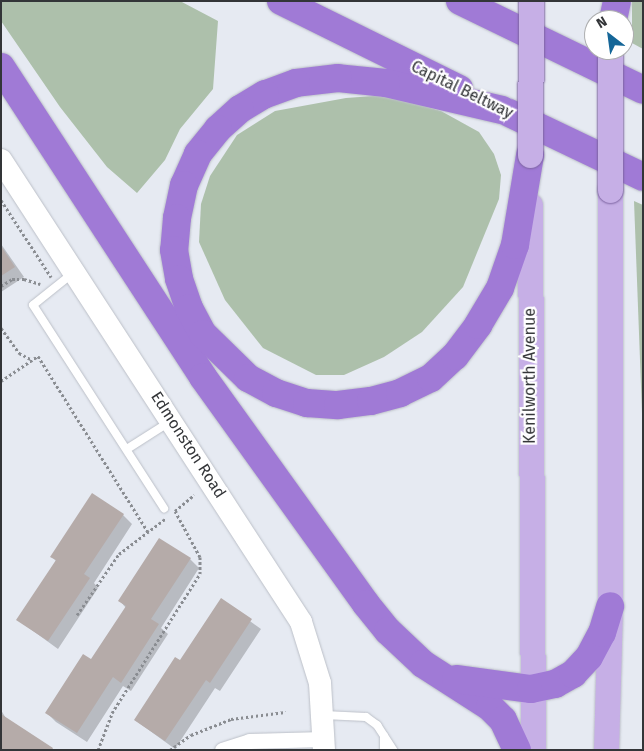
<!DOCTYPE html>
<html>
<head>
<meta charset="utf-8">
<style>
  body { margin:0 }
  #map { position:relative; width:644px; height:751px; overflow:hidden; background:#e6eaf2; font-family:"Fira Sans",sans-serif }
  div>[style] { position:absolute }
  .green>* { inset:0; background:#adc0ab }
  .shadow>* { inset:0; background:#0003 }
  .building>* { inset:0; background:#b5aba9 }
  .path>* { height:3px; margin-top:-1.5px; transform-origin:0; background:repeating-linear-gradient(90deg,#8a8d92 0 2.5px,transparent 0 5px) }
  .roads { filter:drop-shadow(0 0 1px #bcc0c8) drop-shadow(0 0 1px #bcc0c8) }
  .lane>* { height:8px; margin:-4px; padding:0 4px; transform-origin:4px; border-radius:4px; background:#fff }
  .street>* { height:15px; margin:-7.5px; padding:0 7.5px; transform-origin:7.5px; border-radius:7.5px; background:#fff }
  .secondary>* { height:22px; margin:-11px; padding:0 11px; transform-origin:11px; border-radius:11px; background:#fff }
  .primary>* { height:25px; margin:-12.5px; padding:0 12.5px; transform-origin:12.5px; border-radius:12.5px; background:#c6afe6 }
  .highway>* { height:28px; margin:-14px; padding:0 14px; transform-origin:14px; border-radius:14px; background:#a07ad6 }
  .bridges { filter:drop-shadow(0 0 1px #7a629f) drop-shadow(0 0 1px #7a629f) }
  .primary-bridge>* { height:25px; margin:-12.5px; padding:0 12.5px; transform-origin:12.5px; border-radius:12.5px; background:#c6afe6 }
  span { translate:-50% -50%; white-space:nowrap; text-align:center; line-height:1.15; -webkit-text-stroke:4.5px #fff; paint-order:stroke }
  .street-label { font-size:16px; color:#333538 }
  .frame { position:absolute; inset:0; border:2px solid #333538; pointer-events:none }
  .north { position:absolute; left:584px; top:10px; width:50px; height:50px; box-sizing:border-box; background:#fff; border:1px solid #adaeaf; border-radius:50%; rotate:330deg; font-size:14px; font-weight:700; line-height:20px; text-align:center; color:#333538 }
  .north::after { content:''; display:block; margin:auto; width:18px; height:22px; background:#156698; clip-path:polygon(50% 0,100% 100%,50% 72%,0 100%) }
</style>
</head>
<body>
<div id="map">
  <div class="green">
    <div style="clip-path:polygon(1px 1px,180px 1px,218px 21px,213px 89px,180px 129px,165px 160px,137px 193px,107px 167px,60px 107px,1px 21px)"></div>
    <div style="clip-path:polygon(632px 1px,643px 1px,643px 49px,632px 43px)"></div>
    <div style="clip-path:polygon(387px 95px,441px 111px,479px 132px,494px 154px,501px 175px,499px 199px,463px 287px,422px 332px,384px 357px,344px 375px,316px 375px,263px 348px,225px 300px,199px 242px,201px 204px,210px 176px,237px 135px,275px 111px,346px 98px)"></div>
    <div style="clip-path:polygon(634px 201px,643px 205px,643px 439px)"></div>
  </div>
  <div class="shadow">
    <div style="clip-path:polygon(1px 244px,24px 277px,1px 292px)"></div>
    <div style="clip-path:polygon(123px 515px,132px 524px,94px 583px,98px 588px,58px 649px,18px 620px,56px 561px,52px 557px)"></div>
    <div style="clip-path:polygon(190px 559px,199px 568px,161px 628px,168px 634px,131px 691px,123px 686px,87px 742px,56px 722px,47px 713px,92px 661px,126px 608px,120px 601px)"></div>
    <div style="clip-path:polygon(221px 600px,261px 629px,220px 691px,215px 688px,175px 749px,135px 720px,181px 662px)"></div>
    <div style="clip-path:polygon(1px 710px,7px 720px,53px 750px,1px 750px)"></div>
  </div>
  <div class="building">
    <div style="clip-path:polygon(1px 246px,15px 267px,1px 276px)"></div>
    <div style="clip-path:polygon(92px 493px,124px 514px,84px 574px,90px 578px,48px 641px,16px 620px,56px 560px,50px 557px)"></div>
    <div style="clip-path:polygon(159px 538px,191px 558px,151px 619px,159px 624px,121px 683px,113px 677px,77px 733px,45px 713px,83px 654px,91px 659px,126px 606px,118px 601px)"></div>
    <div style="clip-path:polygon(221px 598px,252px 619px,210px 683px,206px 680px,165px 741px,134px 720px,175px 657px,180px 660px)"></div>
    <div style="clip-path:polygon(1px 714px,53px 748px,52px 750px,1px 750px)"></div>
  </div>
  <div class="path">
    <div style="left:1px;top:200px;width:92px;rotate:57deg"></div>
    <div style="left:1px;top:286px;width:13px;rotate:-32deg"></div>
    <div style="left:12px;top:279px;width:12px"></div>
    <div style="left:24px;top:279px;width:17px;rotate:17deg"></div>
    <div style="left:1px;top:328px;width:31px;rotate:54deg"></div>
    <div style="left:19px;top:353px;width:15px;rotate:28deg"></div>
    <div style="left:1px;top:381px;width:45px;rotate:-34deg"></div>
    <div style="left:38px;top:356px;width:208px;rotate:58deg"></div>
    <div style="left:77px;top:615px;width:74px;rotate:-55.5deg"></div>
    <div style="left:119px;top:554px;width:58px;rotate:-37.3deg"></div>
    <div style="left:98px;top:750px;width:40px;rotate:-69deg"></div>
    <div style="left:112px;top:713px;width:165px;rotate:-57.7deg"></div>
    <div style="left:200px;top:574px;width:17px;rotate:-90deg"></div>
    <div style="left:200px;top:557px;width:52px;rotate:-118.5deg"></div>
    <div style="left:175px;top:511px;width:25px;rotate:-40deg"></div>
    <div style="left:170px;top:750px;width:26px;rotate:-36deg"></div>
    <div style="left:191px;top:735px;width:43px;rotate:-21.8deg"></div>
    <div style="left:231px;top:719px;width:55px;rotate:-7.3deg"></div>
  </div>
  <div class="roads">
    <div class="lane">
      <div style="left:73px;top:273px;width:51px;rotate:141.3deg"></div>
      <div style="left:33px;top:305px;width:242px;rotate:57.2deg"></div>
      <div style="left:127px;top:449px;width:49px;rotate:-32.4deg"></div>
      <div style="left:324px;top:715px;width:42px;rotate:2.7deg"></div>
      <div style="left:366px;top:717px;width:14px;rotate:36deg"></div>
      <div style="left:377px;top:725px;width:30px;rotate:57deg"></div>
      <div style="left:384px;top:736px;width:14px;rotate:90deg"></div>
    </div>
    <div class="street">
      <div style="left:222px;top:750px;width:28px;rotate:-18deg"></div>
      <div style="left:249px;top:741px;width:75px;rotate:-1.5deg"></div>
    </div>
    <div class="secondary">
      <div style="left:1px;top:160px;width:551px;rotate:57deg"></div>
      <div style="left:301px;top:622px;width:64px;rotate:72.7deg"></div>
      <div style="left:320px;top:683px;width:67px;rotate:86.6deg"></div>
    </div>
    <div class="primary">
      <div style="left:530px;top:205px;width:545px;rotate:89.68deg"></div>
      <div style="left:606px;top:750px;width:144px;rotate:-88.4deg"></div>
      <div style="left:610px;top:606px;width:416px;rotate:-90deg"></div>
    </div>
    <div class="highway">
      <div style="left:281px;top:1px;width:199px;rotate:26.3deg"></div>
      <div style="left:460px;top:1px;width:203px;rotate:25.9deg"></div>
      <div style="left:613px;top:20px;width:19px;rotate:-78deg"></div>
      <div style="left:1px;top:67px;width:370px;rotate:56.9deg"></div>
      <div style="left:203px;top:377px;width:279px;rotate:54.3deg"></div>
      <div style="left:366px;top:604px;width:35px;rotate:51deg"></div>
      <div style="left:388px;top:631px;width:48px;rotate:43.3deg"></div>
      <div style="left:423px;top:664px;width:80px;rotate:32.7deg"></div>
      <div style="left:490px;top:707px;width:18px;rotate:45deg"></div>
      <div style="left:503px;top:720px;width:33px;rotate:65deg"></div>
      <div style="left:502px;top:110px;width:119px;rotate:-166.9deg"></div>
      <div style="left:386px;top:83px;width:48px;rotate:-174.1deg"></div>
      <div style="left:338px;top:78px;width:42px;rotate:173.2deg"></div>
      <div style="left:296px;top:83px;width:33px;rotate:160deg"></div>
      <div style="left:265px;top:94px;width:29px;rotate:149deg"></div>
      <div style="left:240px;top:109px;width:30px;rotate:138deg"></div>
      <div style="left:218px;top:129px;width:32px;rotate:129deg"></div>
      <div style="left:198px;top:154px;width:34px;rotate:114deg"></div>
      <div style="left:184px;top:185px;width:34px;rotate:102deg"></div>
      <div style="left:177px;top:218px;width:32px;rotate:95deg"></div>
      <div style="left:174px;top:250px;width:29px;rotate:80deg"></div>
      <div style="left:179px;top:279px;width:31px;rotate:71deg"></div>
      <div style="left:189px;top:308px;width:30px;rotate:62deg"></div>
      <div style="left:203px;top:334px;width:63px;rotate:44.4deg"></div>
      <div style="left:248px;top:378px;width:32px;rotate:28deg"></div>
      <div style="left:276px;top:393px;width:33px;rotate:18deg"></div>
      <div style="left:307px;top:403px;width:31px;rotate:4deg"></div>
      <div style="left:338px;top:405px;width:33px;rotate:-7deg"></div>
      <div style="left:371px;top:401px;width:30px;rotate:-15deg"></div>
      <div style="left:400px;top:393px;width:34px;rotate:-26deg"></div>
      <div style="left:431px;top:378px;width:33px;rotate:-43deg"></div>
      <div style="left:455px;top:356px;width:39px;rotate:-53deg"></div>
      <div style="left:478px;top:325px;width:43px;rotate:-59.3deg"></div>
      <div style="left:500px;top:288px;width:46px;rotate:-70.8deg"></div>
      <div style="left:515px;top:245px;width:91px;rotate:-80.5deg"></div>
      <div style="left:509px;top:113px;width:148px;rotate:25.5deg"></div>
      <div style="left:456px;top:679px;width:76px;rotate:7.6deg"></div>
      <div style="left:531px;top:689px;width:25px;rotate:-12deg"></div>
      <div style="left:555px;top:684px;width:21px;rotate:-29deg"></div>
      <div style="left:573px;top:674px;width:23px;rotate:-47deg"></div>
      <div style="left:589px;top:657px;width:27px;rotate:-62deg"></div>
      <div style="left:602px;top:633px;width:28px;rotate:-73deg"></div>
    </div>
  </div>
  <div class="bridges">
    <div class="primary-bridge">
      <div style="left:530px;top:155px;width:154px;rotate:-89.6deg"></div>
      <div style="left:610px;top:190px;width:140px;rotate:-90deg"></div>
    </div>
  </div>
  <div class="street-label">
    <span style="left:462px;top:90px;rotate:26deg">Capital Beltway</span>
    <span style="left:530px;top:376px;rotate:-90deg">Kenilworth Avenue</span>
    <span style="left:188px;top:445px;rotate:57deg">Edmonston Road</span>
  </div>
  <div class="frame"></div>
  <div class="north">N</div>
</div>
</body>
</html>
